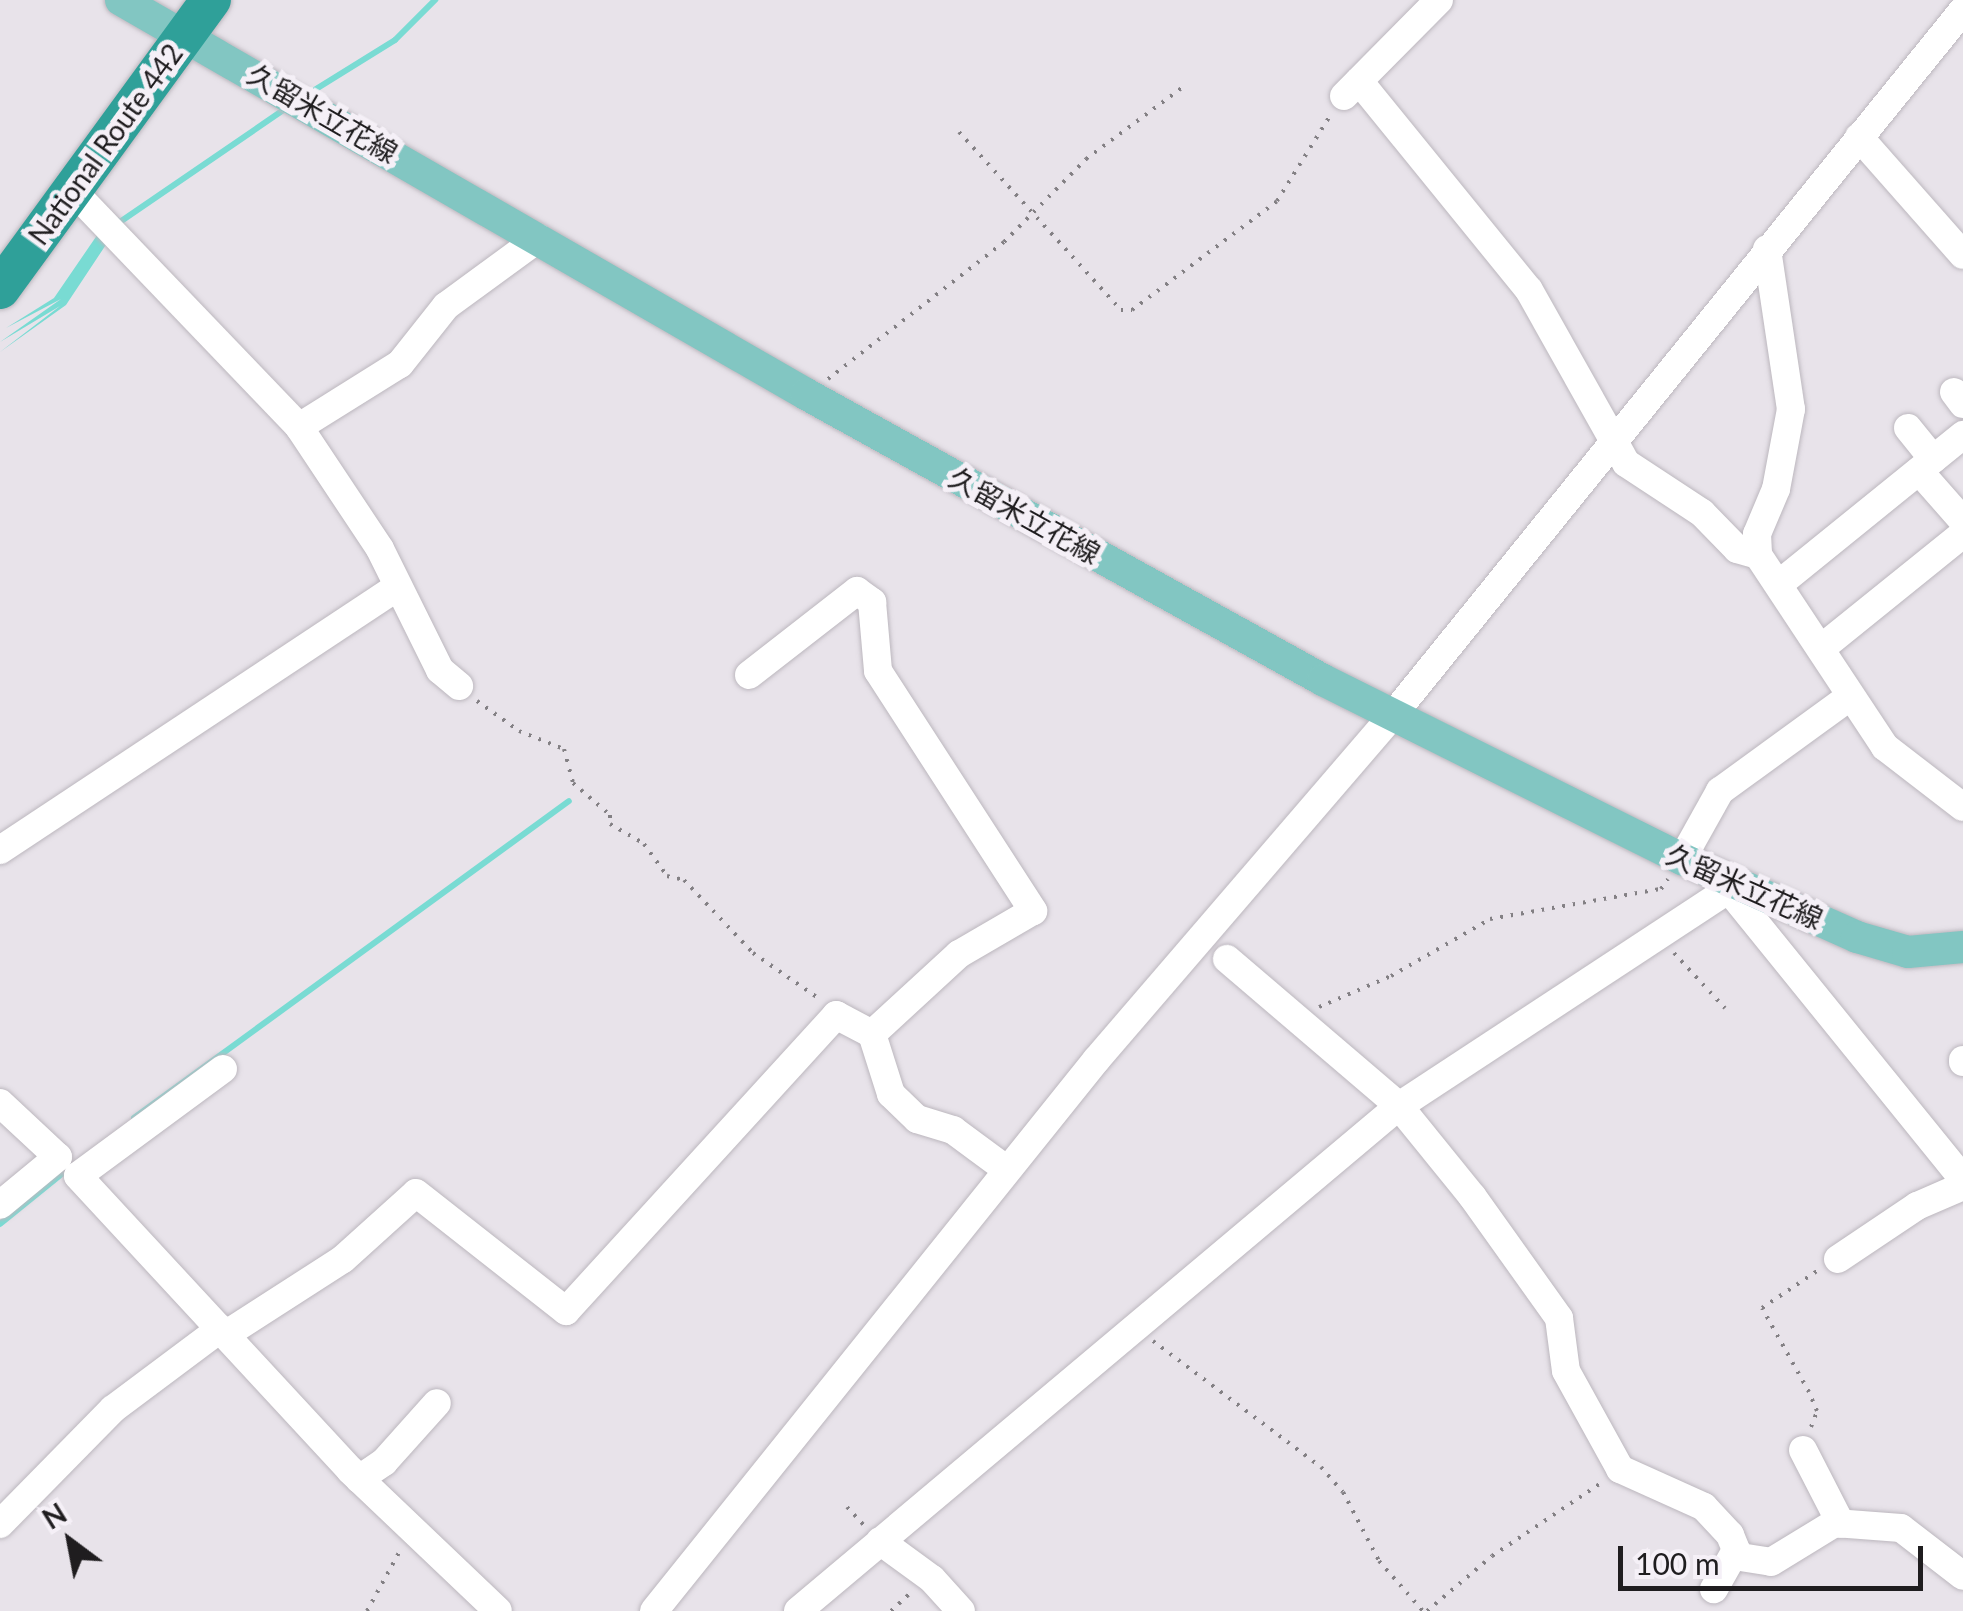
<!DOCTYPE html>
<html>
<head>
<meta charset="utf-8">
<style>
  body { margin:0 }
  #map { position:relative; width:1963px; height:1611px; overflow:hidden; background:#e8e3ea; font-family:Lato,"Noto Sans JP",sans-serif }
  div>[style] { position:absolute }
  .water>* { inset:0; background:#79dbd3 }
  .stream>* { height:6px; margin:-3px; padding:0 3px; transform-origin:3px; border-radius:3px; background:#79dbd3 }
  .path>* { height:4px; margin-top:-2px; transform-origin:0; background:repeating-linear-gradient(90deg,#838084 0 2.5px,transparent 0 10.5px) }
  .roads { filter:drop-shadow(0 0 2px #bcb7be) drop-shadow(0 0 2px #bcb7be) }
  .minor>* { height:28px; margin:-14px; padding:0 14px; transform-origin:14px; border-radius:14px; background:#fff }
  .major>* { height:32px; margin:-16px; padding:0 16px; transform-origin:16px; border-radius:16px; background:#82c6c2 }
  .highway>* { height:40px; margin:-20px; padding:0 20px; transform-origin:20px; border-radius:20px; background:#2fa099 }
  span { translate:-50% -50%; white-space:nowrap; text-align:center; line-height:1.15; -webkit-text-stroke:10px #f5f0f7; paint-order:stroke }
  .street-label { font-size:28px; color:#1f1d1f }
  .north { position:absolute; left:20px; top:1491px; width:100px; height:100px; -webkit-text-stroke:8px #f5f0f7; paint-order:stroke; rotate:328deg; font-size:28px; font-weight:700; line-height:40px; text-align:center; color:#1f1d1f }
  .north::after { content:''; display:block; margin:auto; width:35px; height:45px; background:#1f1d1f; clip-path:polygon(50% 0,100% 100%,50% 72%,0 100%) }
  .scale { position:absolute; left:1618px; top:1546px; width:305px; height:45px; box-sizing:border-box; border:5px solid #1f1d1f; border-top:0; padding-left:12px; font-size:30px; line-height:35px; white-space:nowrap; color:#1f1d1f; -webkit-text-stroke:8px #f5f0f7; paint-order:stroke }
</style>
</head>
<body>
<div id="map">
  <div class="water">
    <div style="clip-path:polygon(118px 217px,121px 222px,66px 305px,0 352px,60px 306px,0 342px,61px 299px,6px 328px,54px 298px,102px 228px)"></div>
  </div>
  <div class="stream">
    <div style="left:308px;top:94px;width:102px;rotate:-31.8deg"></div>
    <div style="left:395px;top:40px;width:57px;rotate:-45deg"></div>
    <div style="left:114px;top:226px;width:207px;rotate:-34.4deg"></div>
    <div style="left:134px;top:1118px;width:538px;rotate:-36.08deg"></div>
    <div style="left:0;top:1224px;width:87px;rotate:-39deg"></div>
  </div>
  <div class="path">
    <div style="left:959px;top:132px;width:241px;rotate:47.7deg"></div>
    <div style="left:1121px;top:310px;width:11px"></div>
    <div style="left:1132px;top:310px;width:181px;rotate:-36.9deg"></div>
    <div style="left:1277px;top:201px;width:100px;rotate:-58.1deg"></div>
    <div style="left:828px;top:379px;width:223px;rotate:-37.9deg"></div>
    <div style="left:1004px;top:242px;width:117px;rotate:-45.3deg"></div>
    <div style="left:1086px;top:159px;width:121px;rotate:-36.6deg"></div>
    <div style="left:477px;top:701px;width:52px;rotate:35.5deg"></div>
    <div style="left:519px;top:731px;width:48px;rotate:21.8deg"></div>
    <div style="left:564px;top:749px;width:35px;rotate:75deg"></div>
    <div style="left:573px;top:783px;width:49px;rotate:40.9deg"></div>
    <div style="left:610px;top:815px;width:9px;rotate:90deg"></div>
    <div style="left:610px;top:824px;width:39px;rotate:30deg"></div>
    <div style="left:644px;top:844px;width:39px;rotate:54deg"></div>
    <div style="left:667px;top:876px;width:17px;rotate:13deg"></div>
    <div style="left:684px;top:880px;width:100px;rotate:46.6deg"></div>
    <div style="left:753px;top:953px;width:79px;rotate:34.7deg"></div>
    <div style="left:1674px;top:953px;width:75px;rotate:47.2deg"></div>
    <div style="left:1319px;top:1007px;width:78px;rotate:-23.3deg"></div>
    <div style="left:1391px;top:976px;width:114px;rotate:-29.9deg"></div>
    <div style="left:1490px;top:919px;width:174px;rotate:-10deg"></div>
    <div style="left:1661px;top:889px;width:12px;rotate:-55deg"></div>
    <div style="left:1153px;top:1341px;width:210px;rotate:36.9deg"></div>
    <div style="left:1321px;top:1467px;width:33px;rotate:49deg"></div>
    <div style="left:1343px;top:1492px;width:78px;rotate:62.4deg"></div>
    <div style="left:1379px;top:1561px;width:67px;rotate:48.7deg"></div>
    <div style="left:1811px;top:1427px;width:17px;rotate:-69deg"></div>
    <div style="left:1817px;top:1411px;width:21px;rotate:-113deg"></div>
    <div style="left:1809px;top:1392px;width:96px;rotate:-119.2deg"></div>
    <div style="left:1762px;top:1308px;width:66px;rotate:-33.9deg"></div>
    <div style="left:847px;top:1507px;width:26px;rotate:47deg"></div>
    <div style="left:367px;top:1611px;width:71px;rotate:-61.3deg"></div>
    <div style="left:891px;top:1611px;width:25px;rotate:-43deg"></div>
    <div style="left:1427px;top:1611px;width:85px;rotate:-40.2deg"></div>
    <div style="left:1492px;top:1556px;width:135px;rotate:-33.8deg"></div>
  </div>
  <div class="roads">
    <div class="minor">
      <div style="left:1359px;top:81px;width:269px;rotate:50.9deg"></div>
      <div style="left:1529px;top:290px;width:198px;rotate:60.7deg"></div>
      <div style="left:1626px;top:463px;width:91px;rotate:33.3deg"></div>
      <div style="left:1702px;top:513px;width:50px;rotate:45.8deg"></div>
      <div style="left:1737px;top:549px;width:22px;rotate:16deg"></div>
      <div style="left:1344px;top:96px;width:135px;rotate:-45.3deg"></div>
      <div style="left:1859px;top:137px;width:157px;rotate:48.6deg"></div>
      <div style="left:72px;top:190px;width:328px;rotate:46.2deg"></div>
      <div style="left:299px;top:427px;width:146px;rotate:56.4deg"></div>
      <div style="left:380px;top:549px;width:135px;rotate:63.6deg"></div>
      <div style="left:440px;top:670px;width:25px;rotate:40deg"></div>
      <div style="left:1767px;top:249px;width:162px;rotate:81.5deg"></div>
      <div style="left:1791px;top:409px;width:81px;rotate:100.6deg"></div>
      <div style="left:1776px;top:489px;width:49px;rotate:112.9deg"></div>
      <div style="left:1757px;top:534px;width:21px;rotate:87deg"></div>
      <div style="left:1758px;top:555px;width:230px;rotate:56.5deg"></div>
      <div style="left:1885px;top:747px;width:98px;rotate:37.6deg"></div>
      <div style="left:1954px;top:392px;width:15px;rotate:53deg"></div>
      <div style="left:299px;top:427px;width:119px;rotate:-32deg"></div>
      <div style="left:400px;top:364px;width:74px;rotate:-51.6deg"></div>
      <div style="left:446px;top:306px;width:115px;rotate:-36.2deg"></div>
      <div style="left:1908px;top:428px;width:40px;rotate:51deg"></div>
      <div style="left:1919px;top:471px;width:67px;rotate:48.7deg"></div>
      <div style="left:1779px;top:584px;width:237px;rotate:-39deg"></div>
      <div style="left:1824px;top:646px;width:179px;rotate:-38.9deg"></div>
      <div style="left:749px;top:675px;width:137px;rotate:-37.9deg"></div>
      <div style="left:857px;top:591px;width:19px;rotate:36deg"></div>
      <div style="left:872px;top:602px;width:69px;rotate:85deg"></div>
      <div style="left:878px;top:671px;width:286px;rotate:57.1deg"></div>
      <div style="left:1033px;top:911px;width:86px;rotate:149.8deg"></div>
      <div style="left:959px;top:954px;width:118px;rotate:137.4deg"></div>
      <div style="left:872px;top:1034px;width:63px;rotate:72.4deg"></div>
      <div style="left:891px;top:1094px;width:36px;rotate:44deg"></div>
      <div style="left:917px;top:1119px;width:38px;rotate:17deg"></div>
      <div style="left:953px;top:1130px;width:67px;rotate:36.5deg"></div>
      <div style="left:0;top:850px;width:477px;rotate:-33.5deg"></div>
      <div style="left:1682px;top:859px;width:78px;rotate:-60.8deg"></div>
      <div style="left:1720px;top:791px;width:158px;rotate:-36deg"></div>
      <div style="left:1729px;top:890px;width:372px;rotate:51deg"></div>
      <div style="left:1227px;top:959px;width:226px;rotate:40.5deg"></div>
      <div style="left:1399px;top:1106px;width:116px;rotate:51deg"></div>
      <div style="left:1472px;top:1196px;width:150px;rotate:54.5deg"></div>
      <div style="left:1559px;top:1318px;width:53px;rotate:82.5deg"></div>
      <div style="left:1566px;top:1371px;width:112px;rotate:61.1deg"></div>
      <div style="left:1620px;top:1469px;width:92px;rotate:24.3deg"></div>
      <div style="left:1704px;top:1507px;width:38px;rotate:47deg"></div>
      <div style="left:1730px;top:1535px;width:16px;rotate:68deg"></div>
      <div style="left:1736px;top:1550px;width:45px;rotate:119.4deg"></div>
      <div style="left:1963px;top:1060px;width:2px;rotate:90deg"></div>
      <div style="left:223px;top:1069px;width:180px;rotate:143.6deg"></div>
      <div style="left:78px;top:1176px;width:401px;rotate:47.2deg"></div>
      <div style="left:350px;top:1470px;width:204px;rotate:43.6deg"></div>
      <div style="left:0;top:1103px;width:79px;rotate:43deg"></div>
      <div style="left:58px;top:1157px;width:75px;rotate:140.4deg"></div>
      <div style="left:1838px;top:1259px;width:95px;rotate:-33.9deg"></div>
      <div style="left:1917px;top:1206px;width:50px;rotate:-23.5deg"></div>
      <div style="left:225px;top:1335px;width:140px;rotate:-32.8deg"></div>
      <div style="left:343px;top:1259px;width:98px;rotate:-42.1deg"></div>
      <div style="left:416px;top:1193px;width:191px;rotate:38.2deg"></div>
      <div style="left:566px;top:1311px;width:401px;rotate:-47.6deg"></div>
      <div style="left:836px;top:1015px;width:41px;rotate:27.8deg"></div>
      <div style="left:1803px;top:1450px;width:83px;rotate:62.8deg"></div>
      <div style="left:359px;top:1479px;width:30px;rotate:-34deg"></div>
      <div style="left:384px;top:1462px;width:79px;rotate:-48.1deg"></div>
      <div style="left:0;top:1524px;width:161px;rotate:-45.5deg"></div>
      <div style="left:113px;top:1409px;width:134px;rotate:-36.8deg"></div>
      <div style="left:880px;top:1541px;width:64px;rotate:36.2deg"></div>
      <div style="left:932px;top:1579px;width:43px;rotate:47.8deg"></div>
      <div style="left:1734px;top:1556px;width:37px;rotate:9deg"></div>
      <div style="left:1771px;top:1562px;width:75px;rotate:-31.4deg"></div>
      <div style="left:1835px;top:1523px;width:66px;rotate:4.3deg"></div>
      <div style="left:1901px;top:1528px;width:78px;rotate:37.7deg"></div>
      <div style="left:654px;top:1611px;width:708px;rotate:-51.25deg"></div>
      <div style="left:1097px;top:1059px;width:454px;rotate:-49.3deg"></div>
      <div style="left:1393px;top:715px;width:907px;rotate:-51.04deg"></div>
      <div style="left:798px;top:1611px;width:785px;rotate:-40.04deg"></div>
      <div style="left:1399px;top:1106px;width:407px;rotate:-33.3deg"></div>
    </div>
    <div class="major">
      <div style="left:121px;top:0;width:790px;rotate:29.91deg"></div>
      <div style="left:806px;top:394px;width:591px;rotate:28.95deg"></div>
      <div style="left:1323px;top:680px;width:401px;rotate:26.5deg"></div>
      <div style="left:1682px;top:859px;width:192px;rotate:24deg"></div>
      <div style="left:1857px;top:937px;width:53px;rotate:16.4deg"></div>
      <div style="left:1908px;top:952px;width:55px;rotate:-5.2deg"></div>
    </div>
    <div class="highway">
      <div style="left:0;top:289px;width:358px;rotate:-53.9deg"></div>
    </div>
  </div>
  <div class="street-label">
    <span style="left:323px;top:113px;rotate:30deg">久留米立花線</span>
    <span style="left:105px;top:144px;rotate:-54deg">National Route 442</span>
    <span style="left:1025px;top:515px;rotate:29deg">久留米立花線</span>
    <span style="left:1745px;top:886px;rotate:24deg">久留米立花線</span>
  </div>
  <div class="north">N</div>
  <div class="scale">100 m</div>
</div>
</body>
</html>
